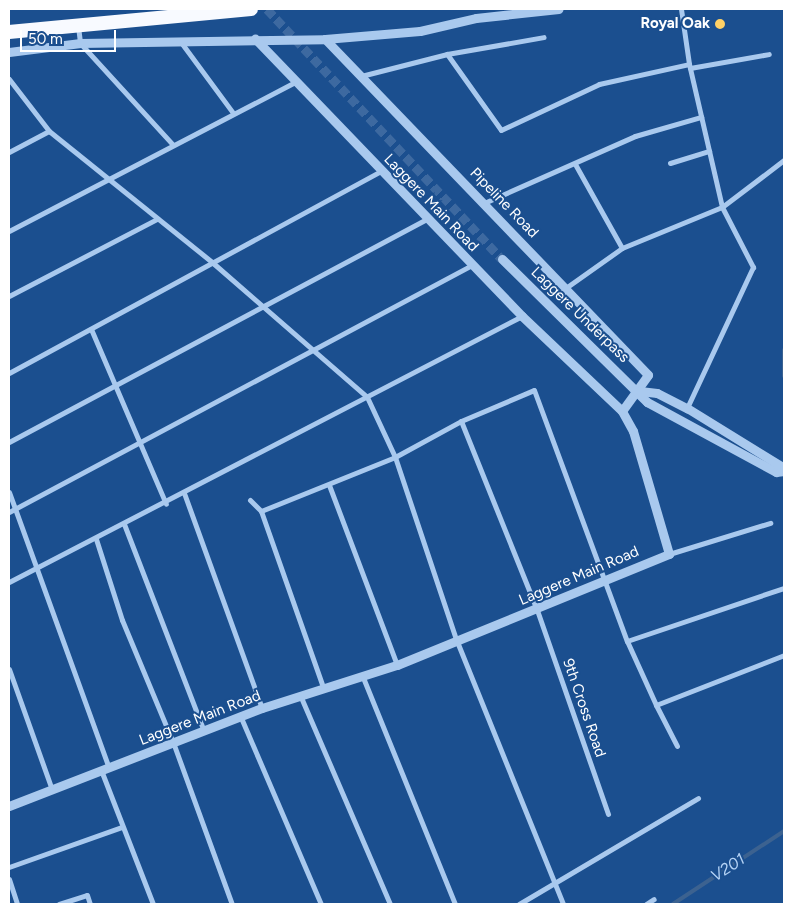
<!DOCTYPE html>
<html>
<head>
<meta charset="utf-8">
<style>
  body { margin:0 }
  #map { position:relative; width:793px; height:913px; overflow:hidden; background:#1b4f8f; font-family:Figtree,sans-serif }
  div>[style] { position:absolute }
  .stream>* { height:4px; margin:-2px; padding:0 2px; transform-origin:2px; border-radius:2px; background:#3c6290 }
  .tertiary-tunnel>* { height:9px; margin-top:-4.5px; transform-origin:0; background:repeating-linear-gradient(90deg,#3d69a0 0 9px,transparent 0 13.5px) }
  .minor>* { height:5px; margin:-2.5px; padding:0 2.5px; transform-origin:2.5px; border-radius:2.5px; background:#a9c9ee }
  .tertiary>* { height:9px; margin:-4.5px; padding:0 4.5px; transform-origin:4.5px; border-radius:4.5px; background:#a9c9ee }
  .trunk>* { height:14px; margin:-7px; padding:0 7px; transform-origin:7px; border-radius:7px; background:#f8faff }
  .dots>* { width:14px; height:14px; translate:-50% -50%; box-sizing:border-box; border:2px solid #1b4f8f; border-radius:50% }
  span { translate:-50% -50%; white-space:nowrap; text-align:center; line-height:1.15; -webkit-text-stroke:4px #1b4f8f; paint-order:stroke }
  .poi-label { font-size:15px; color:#fff; font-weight:700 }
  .right { translate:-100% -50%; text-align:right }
  .street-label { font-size:15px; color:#fff }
  .water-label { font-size:16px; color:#b5d3f5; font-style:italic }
  .frame { position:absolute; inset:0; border:10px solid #fff; pointer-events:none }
  .scale { position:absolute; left:20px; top:30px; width:96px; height:22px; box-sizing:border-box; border:2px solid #fff; border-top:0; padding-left:6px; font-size:15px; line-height:18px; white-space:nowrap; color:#fff; -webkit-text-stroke:4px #1b4f8f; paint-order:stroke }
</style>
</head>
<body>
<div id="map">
  <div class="stream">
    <div style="left:784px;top:350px;width:26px;rotate:90deg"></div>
    <div style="left:673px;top:904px;width:133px;rotate:-33.3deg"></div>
  </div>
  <div class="tertiary-tunnel">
    <div style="left:267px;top:9px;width:343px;rotate:46.8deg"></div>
  </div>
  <div class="minor">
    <div style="left:681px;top:9px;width:56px;rotate:81.7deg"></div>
    <div style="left:689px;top:64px;width:147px;rotate:77deg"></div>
    <div style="left:722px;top:207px;width:68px;rotate:62.7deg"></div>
    <div style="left:753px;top:267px;width:156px;rotate:115.1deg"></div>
    <div style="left:78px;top:26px;width:17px;rotate:83deg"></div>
    <div style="left:80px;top:43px;width:138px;rotate:47.6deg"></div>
    <div style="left:180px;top:41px;width:89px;rotate:53.6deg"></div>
    <div style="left:447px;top:54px;width:98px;rotate:-9.9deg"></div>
    <div style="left:690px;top:68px;width:80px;rotate:-10deg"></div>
    <div style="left:361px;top:76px;width:89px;rotate:-14.3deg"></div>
    <div style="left:447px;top:54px;width:93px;rotate:54.6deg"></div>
    <div style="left:501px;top:130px;width:108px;rotate:-25.1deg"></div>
    <div style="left:599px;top:84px;width:92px;rotate:-12.5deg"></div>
    <div style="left:9px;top:79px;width:66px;rotate:52.4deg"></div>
    <div style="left:49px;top:131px;width:211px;rotate:38.8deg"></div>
    <div style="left:213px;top:263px;width:204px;rotate:41deg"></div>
    <div style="left:367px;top:397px;width:66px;rotate:65deg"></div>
    <div style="left:395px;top:457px;width:192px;rotate:71.5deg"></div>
    <div style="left:456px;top:639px;width:286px;rotate:68deg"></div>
    <div style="left:9px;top:152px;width:45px;rotate:-27.7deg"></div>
    <div style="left:670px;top:163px;width:41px;rotate:-17.1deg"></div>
    <div style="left:575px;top:164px;width:96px;rotate:60.8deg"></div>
    <div style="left:484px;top:203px;width:165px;rotate:-23.9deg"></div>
    <div style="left:635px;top:136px;width:69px;rotate:-16.1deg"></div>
    <div style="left:9px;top:231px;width:322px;rotate:-27.5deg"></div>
    <div style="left:567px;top:287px;width:67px;rotate:-35.3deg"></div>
    <div style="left:622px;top:248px;width:108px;rotate:-22.3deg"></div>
    <div style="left:722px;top:207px;width:78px;rotate:-37.2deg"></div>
    <div style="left:9px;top:296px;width:167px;rotate:-27.5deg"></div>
    <div style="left:91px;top:329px;width:190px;rotate:66.8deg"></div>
    <div style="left:9px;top:373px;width:423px;rotate:-28.5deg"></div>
    <div style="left:461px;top:421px;width:204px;rotate:68.1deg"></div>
    <div style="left:537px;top:610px;width:216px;rotate:70.8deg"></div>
    <div style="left:9px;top:442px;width:474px;rotate:-28.1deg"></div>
    <div style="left:329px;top:485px;width:192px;rotate:69.3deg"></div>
    <div style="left:9px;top:492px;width:291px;rotate:70.1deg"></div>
    <div style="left:184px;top:493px;width:229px;rotate:70.1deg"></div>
    <div style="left:250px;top:500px;width:16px;rotate:45deg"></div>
    <div style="left:261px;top:511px;width:187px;rotate:70.6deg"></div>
    <div style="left:261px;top:511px;width:144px;rotate:-21.9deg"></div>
    <div style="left:395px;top:457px;width:75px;rotate:-28.6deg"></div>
    <div style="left:461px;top:421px;width:79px;rotate:-23deg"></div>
    <div style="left:534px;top:390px;width:268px;rotate:69.7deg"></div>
    <div style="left:627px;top:641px;width:70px;rotate:65.6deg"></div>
    <div style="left:656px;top:705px;width:137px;rotate:-21.3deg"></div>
    <div style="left:9px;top:512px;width:525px;rotate:-28.08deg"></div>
    <div style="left:124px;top:524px;width:222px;rotate:68.9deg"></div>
    <div style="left:96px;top:539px;width:85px;rotate:72.2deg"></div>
    <div style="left:122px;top:620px;width:135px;rotate:67.4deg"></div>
    <div style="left:174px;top:745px;width:169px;rotate:70deg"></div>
    <div style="left:669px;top:554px;width:106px;rotate:-17.1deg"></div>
    <div style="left:9px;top:582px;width:578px;rotate:-27.41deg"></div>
    <div style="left:627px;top:641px;width:166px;rotate:-18.7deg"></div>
    <div style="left:9px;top:669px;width:125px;rotate:70.4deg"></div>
    <div style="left:362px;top:675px;width:247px;rotate:67.9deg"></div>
    <div style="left:300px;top:695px;width:228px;rotate:66.7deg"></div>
    <div style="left:656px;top:705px;width:46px;rotate:62.9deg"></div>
    <div style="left:242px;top:720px;width:200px;rotate:66.8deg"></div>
    <div style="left:101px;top:770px;width:144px;rotate:68.8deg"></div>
    <div style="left:9px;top:867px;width:120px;rotate:-19.5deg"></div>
    <div style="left:9px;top:879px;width:26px;rotate:72deg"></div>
    <div style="left:59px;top:904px;width:29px;rotate:-18deg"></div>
    <div style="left:87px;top:895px;width:9px;rotate:72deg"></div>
    <div style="left:519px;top:904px;width:208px;rotate:-30.6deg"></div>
    <div style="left:646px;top:904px;width:9px;rotate:-32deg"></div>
  </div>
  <div class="tertiary">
    <div style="left:325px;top:39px;width:466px;rotate:46.1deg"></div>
    <div style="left:648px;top:375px;width:44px;rotate:125.8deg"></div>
    <div style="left:9px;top:52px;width:72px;rotate:-7.2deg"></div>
    <div style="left:80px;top:43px;width:245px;rotate:-0.9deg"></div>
    <div style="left:325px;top:39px;width:95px;rotate:-4.8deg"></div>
    <div style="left:420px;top:31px;width:57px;rotate:-13.1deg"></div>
    <div style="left:476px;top:18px;width:83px;rotate:-6.2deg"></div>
    <div style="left:502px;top:259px;width:204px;rotate:44.6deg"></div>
    <div style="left:647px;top:402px;width:147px;rotate:28.5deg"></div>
    <div style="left:776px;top:472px;width:8px;rotate:-7deg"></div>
    <div style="left:640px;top:391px;width:17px;rotate:7deg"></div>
    <div style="left:657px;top:393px;width:34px;rotate:27deg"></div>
    <div style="left:687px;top:408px;width:114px;rotate:31.7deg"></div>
    <div style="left:9px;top:806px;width:271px;rotate:-21.2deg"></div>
    <div style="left:262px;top:708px;width:142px;rotate:-17.7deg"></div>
    <div style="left:397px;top:665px;width:294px;rotate:-22.2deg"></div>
    <div style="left:669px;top:554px;width:128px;rotate:-106.3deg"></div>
    <div style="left:633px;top:431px;width:23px;rotate:-119deg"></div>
    <div style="left:622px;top:411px;width:138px;rotate:-136.5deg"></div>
    <div style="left:522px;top:316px;width:385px;rotate:-133.9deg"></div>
  </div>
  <div class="trunk">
    <div style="left:9px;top:32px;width:243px;rotate:-5.4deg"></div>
  </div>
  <div class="dots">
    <div style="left:720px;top:24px;background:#ffd166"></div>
  </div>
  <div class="poi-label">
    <span class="right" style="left:710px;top:24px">Royal Oak</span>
  </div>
  <div class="street-label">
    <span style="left:431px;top:203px;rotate:46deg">Laggere Main Road</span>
    <span style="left:504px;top:203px;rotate:46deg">Pipeline Road</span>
    <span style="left:580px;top:315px;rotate:44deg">Laggere Underpass</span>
    <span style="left:579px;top:576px;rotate:-23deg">Laggere Main Road</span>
    <span style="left:584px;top:708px;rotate:71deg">9th Cross Road</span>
    <span style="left:200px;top:718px;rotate:-21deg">Laggere Main Road</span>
  </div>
  <div class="water-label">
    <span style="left:728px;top:868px;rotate:-33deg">V201</span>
  </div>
  <div class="frame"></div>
  <div class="scale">50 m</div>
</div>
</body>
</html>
